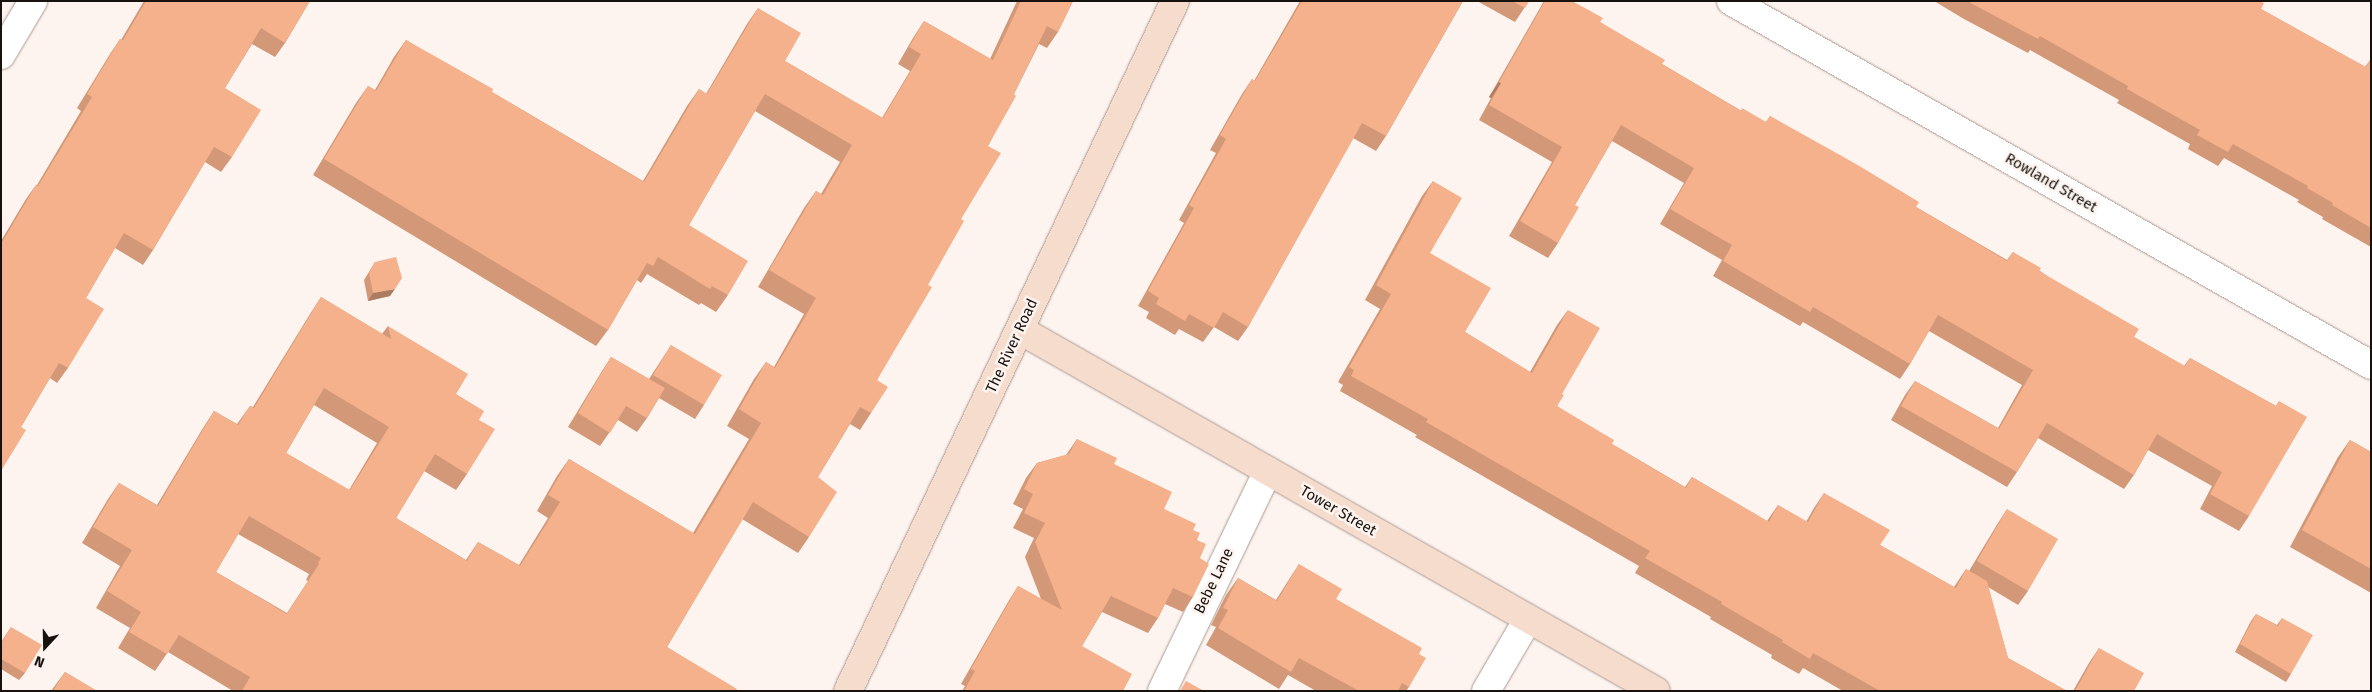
<!DOCTYPE html>
<html>
<head>
<meta charset="utf-8">
<style>
  body { margin:0 }
  #map { position:relative; width:2372px; height:692px; overflow:hidden; background:#fdf4f0; font-family:"Fira Sans",sans-serif }
  div>[style] { position:absolute }
  .roads { filter:drop-shadow(0 0 1px #ad9a90) drop-shadow(0 0 1px #ad9a90) }
  .minor>* { height:28px; margin:-14px; padding:0 14px; transform-origin:14px; border-radius:14px; background:#fff }
  .major>* { height:28px; margin:-14px; padding:0 14px; transform-origin:14px; border-radius:14px; background:#f6dccd }
  .wall>* { inset:0; background:#d29878 }
  .shaded-wall>* { inset:0; background:#ab7c61 }
  .building>* { inset:0; background:#f4b18b }
  span { translate:-50% -50%; white-space:nowrap; text-align:center; line-height:1.15; -webkit-text-stroke:5px #fdf4f0; paint-order:stroke }
  .street-label { font-size:15px; color:#18120e }
  .frame { position:absolute; inset:0; border:2px solid #18120e; pointer-events:none }
  .north { position:absolute; left:20px; top:622px; width:50px; height:50px; -webkit-text-stroke:4px #fdf4f0; paint-order:stroke; rotate:201deg; font-size:14px; font-weight:700; line-height:20px; text-align:center; color:#18120e }
  .north::after { content:''; display:block; margin:auto; width:18px; height:22px; background:#18120e; clip-path:polygon(50% 0,100% 100%,50% 72%,0 100%) }
</style>
</head>
<body>
<div id="map">
  <div class="roads">
    <div class="minor">
      <div style="left:1731px;top:1px;width:736px;rotate:29.63deg"></div>
      <div style="left:1px;top:55px;width:63px;rotate:-59.3deg"></div>
      <div style="left:1162px;top:691px;width:244px;rotate:-64.3deg"></div>
      <div style="left:1486px;top:691px;width:83px;rotate:-59.7deg"></div>
    </div>
    <div class="major">
      <div style="left:1020px;top:330px;width:731px;rotate:29.58deg"></div>
      <div style="left:848px;top:691px;width:764px;rotate:-64.64deg"></div>
    </div>
  </div>
  <div class="wall">
    <div style="clip-path:polygon(144px 1px,310px 1px,285px 43px,275px 57px,252px 44px,225px 88px,232px 157px,221px 172px,205px 162px,153px 250px,143px 265px,115px 248px,86px 298px,68px 368px,57px 383px,50px 378px,21px 427px,1px 471px,1px 241px,26px 199px,36px 185px,37px 185px,81px 111px,77px 108px,110px 54px,120px 39px,121px 40px)"></div>
    <div style="clip-path:polygon(evenodd,1017px 1px,1073px 1px,1058px 32px,1047px 48px,1039px 44px,988px 146px,961px 219px,877px 380px,871px 413px,860px 430px,850px 424px,818px 477px,809px 537px,798px 553px,742px 519px,667px 647px,736px 691px,233px 691px,168px 652px,155px 671px,118px 648px,130px 628px,96px 608px,120px 566px,82px 543px,108px 499px,119px 483px,157px 505px,203px 428px,214px 411px,237px 424px,250px 406px,253px 407px,310px 314px,321px 297px,382px 334px,388px 326px,456px 394px,479px 420px,467px 474px,456px 490px,424px 471px,396px 518px,466px 560px,478px 542px,519px 565px,548px 518px,537px 511px,557px 476px,569px 459px,693px 533px,749px 439px,727px 426px,754px 379px,766px 362px,774px 367px,804px 314px,758px 287px,804px 208px,816px 191px,821px 194px,840px 162px,755px 111px,689px 225px,728px 295px,716px 312px,701px 303px,699px 305px,647px 274px,641px 283px,637px 280px,608px 330px,596px 346px,313px 175px,356px 103px,368px 86px,375px 90px,394px 57px,406px 40px,492px 92px,643px 181px,687px 106px,699px 89px,706px 94px,747px 24px,758px 8px,785px 61px,882px 118px,910px 71px,898px 64px,913px 38px,924px 21px,990px 59px,1017px 1px,314px 405px,377px 443px,349px 490px,286px 453px,314px 405px,1017px 1px,238px 534px,309px 574px,306px 580px,308px 581px,287px 613px,216px 572px,238px 534px)"></div>
    <div style="clip-path:polygon(1300px 1px,1463px 1px,1386px 136px,1376px 151px,1353px 138px,1248px 327px,1238px 341px,1214px 327px,1203px 342px,1179px 329px,1175px 335px,1146px 318px,1149px 312px,1138px 306px,1184px 223px,1179px 220px,1216px 153px,1210px 150px,1242px 94px,1252px 79px,1254px 81px)"></div>
    <div style="clip-path:polygon(1477px 1px,1529px 1px,1515px 22px)"></div>
    <div style="clip-path:polygon(1544px 1px,1572px 1px,1600px 22px,1662px 64px,1740px 110px,1766px 122px,1770px 116px,1916px 207px,2007px 260px,2013px 252px,2134px 337px,2184px 366px,2190px 358px,2276px 406px,2279px 401px,2249px 516px,2239px 531px,2200px 509px,2212px 486px,2148px 450px,2134px 475px,2124px 489px,2038px 438px,2017px 472px,2007px 487px,1891px 420px,1905px 395px,1915px 381px,1998px 428px,2022px 385px,1929px 331px,1910px 364px,1900px 379px,1803px 322px,1800px 326px,1713px 276px,1722px 260px,1660px 224px,1684px 183px,1612px 141px,1575px 205px,1558px 243px,1548px 258px,1509px 236px,1552px 162px,1479px 120px,1491px 98px,1489px 97px)"></div>
    <div style="clip-path:polygon(1934px 1px,2260px 1px,2261px 9px,2365px 67px,2370px 60px,2371px 61px,2371px 247px,2322px 219px,2323px 217px,2297px 202px,2299px 200px,2224px 158px,2218px 166px,2188px 149px,2190px 144px,2117px 103px,2119px 100px,2030px 50px,2028px 53px,1964px 19px)"></div>
    <div style="clip-path:polygon(1433px 181px,1430px 253px,1465px 332px,1530px 372px,1557px 325px,1568px 310px,1562px 394px,1557px 406px,1612px 444px,1685px 487px,1692px 477px,1767px 521px,1778px 505px,1806px 522px,1814px 508px,1824px 493px,1880px 545px,1954px 587px,1966px 569px,1969px 571px,1998px 523px,2007px 509px,2028px 591px,2018px 605px,1988px 587px,2008px 658px,2067px 691px,1843px 691px,1803px 668px,1799px 674px,1771px 658px,1772px 655px,1710px 619px,1711px 617px,1635px 573px,1639px 566px,1415px 437px,1417px 435px,1340px 391px,1343px 385px,1338px 382px,1380px 309px,1365px 300px,1422px 196px)"></div>
    <div style="clip-path:polygon(375px 262px,390px 296px,368px 301px,364px 280px)"></div>
    <div style="clip-path:polygon(671px 345px,704px 405px,695px 419px,659px 398px,647px 418px,637px 432px,618px 420px,600px 446px,568px 427px,602px 371px,611px 357px,649px 379px,662px 359px)"></div>
    <div style="clip-path:polygon(1077px 439px,1114px 464px,1164px 509px,1193px 530px,1197px 540px,1200px 558px,1193px 597px,1183px 612px,1165px 604px,1158px 618px,1148px 633px,1102px 612px,1082px 646px,1123px 691px,962px 691px,965px 686px,961px 684px,1008px 602px,1018px 586px,1041px 599px,1025px 557px,1034px 538px,1013px 528px,1023px 509px,1013px 504px,1026px 478px,1037px 463px,1066px 455px)"></div>
    <div style="clip-path:polygon(2350px 440px,2371px 452px,2371px 593px,2290px 547px,2338px 457px)"></div>
    <div style="clip-path:polygon(1299px 564px,1336px 599px,1419px 654px,1409px 687px,1406px 691px,1316px 691px,1288px 675px,1279px 689px,1206px 645px,1216px 627px,1211px 625px,1226px 595px,1238px 578px,1276px 600px,1288px 581px)"></div>
    <div style="clip-path:polygon(2256px 614px,2277px 625px,2282px 618px,2291px 674px,2286px 682px,2235px 652px,2251px 621px)"></div>
    <div style="clip-path:polygon(11px 627px,25px 673px,19px 680px,1px 669px,1px 642px)"></div>
    <div style="clip-path:polygon(2099px 648px,2134px 691px,2073px 691px,2089px 663px)"></div>
    <div style="clip-path:polygon(65px 672px,97px 691px,51px 691px)"></div>
  </div>
  <div class="shaded-wall">
    <div style="clip-path:polygon(1499px 82px,1501px 83px,1491px 98px,1489px 97px)"></div>
    <div style="clip-path:polygon(395px 289px,390px 296px,368px 301px,373px 293px)"></div>
  </div>
  <div class="building">
    <div style="clip-path:polygon(146px 1px,310px 1px,285px 43px,261px 28px,225px 88px,261px 110px,232px 157px,214px 147px,153px 250px,124px 233px,86px 298px,104px 309px,68px 368px,59px 363px,21px 427px,26px 430px,1px 471px,1px 244px,36px 185px,38px 186px,92px 97px,87px 94px,120px 39px,123px 40px)"></div>
    <div style="clip-path:polygon(evenodd,1021px 1px,1073px 1px,1058px 32px,1047px 26px,1014px 94px,1016px 96px,988px 146px,1001px 153px,961px 219px,964px 221px,928px 285px,932px 287px,877px 380px,888px 387px,871px 413px,860px 407px,818px 477px,837px 492px,809px 537px,753px 502px,667px 647px,737px 689px,736px 691px,242px 691px,250px 677px,179px 635px,167px 654px,129px 632px,141px 612px,107px 591px,132px 550px,93px 527px,119px 483px,158px 506px,214px 411px,238px 425px,250px 406px,254px 408px,321px 297px,391px 339px,388px 326px,468px 374px,456px 394px,484px 411px,479px 420px,495px 429px,467px 474px,435px 454px,396px 518px,467px 561px,478px 542px,520px 566px,560px 502px,548px 495px,569px 459px,695px 534px,761px 423px,739px 409px,766px 362px,775px 368px,816px 298px,769px 270px,816px 191px,823px 195px,852px 145px,765px 94px,689px 225px,748px 261px,728px 295px,712px 286px,710px 289px,658px 257px,653px 266px,647px 263px,608px 330px,324px 159px,368px 86px,376px 91px,406px 40px,493px 89px,492px 92px,644px 182px,699px 89px,707px 94px,758px 8px,801px 33px,785px 61px,883px 118px,921px 54px,909px 47px,924px 21px,993px 60px,1021px 1px,324px 388px,389px 427px,350px 490px,286px 453px,324px 388px,1021px 1px,249px 516px,321px 558px,318px 563px,319px 564px,287px 614px,216px 572px,249px 516px)"></div>
    <div style="clip-path:polygon(1302px 1px,1463px 1px,1386px 136px,1362px 123px,1248px 327px,1223px 312px,1214px 328px,1189px 314px,1185px 321px,1156px 304px,1159px 298px,1148px 291px,1194px 208px,1189px 205px,1226px 139px,1220px 135px,1252px 79px,1255px 81px)"></div>
    <div style="clip-path:polygon(1512px 1px,1529px 1px,1525px 8px)"></div>
    <div style="clip-path:polygon(1545px 1px,1572px 1px,1603px 18px,1600px 22px,1665px 60px,1662px 64px,1741px 111px,1742px 108px,1766px 122px,1770px 116px,1856px 164px,1919px 202px,1916px 207px,2007px 261px,2013px 252px,2041px 268px,2039px 271px,2139px 329px,2134px 337px,2185px 366px,2190px 358px,2276px 406px,2279px 401px,2307px 417px,2249px 516px,2210px 494px,2222px 472px,2157px 434px,2134px 475px,2047px 423px,2017px 472px,1901px 406px,1915px 381px,1999px 429px,2033px 370px,1938px 315px,1910px 364px,1813px 307px,1810px 312px,1723px 261px,1732px 245px,1670px 209px,1694px 168px,1621px 125px,1575px 205px,1579px 207px,1558px 243px,1520px 221px,1562px 147px,1489px 105px,1501px 83px,1499px 82px)"></div>
    <div style="clip-path:polygon(1967px 1px,2260px 1px,2264px 3px,2261px 9px,2366px 67px,2370px 60px,2371px 61px,2371px 228px,2332px 205px,2333px 203px,2307px 188px,2308px 186px,2233px 144px,2228px 152px,2197px 135px,2200px 130px,2127px 89px,2128px 86px,2040px 36px,2038px 39px)"></div>
    <div style="clip-path:polygon(1433px 181px,1462px 198px,1430px 253px,1491px 288px,1465px 332px,1532px 373px,1568px 310px,1600px 328px,1562px 394px,1564px 395px,1557px 406px,1614px 440px,1612px 444px,1686px 488px,1692px 477px,1769px 522px,1778px 505px,1808px 522px,1824px 493px,1890px 530px,1880px 545px,1956px 588px,1966px 569px,1987px 581px,2008px 658px,2067px 691px,1880px 691px,1813px 653px,1810px 659px,1782px 642px,1783px 640px,1721px 604px,1722px 602px,1645px 558px,1650px 551px,1426px 422px,1428px 419px,1351px 376px,1354px 370px,1349px 367px,1391px 294px,1376px 285px)"></div>
    <div style="clip-path:polygon(396px 257px,402px 278px,395px 289px,373px 293px,369px 273px,375px 262px)"></div>
    <div style="clip-path:polygon(671px 345px,722px 375px,704px 405px,653px 375px)"></div>
    <div style="clip-path:polygon(611px 357px,665px 388px,647px 418px,626px 406px,610px 433px,578px 413px)"></div>
    <div style="clip-path:polygon(1077px 439px,1117px 458px,1114px 464px,1172px 492px,1164px 509px,1196px 524px,1193px 530px,1200px 533px,1197px 540px,1206px 544px,1200px 558px,1209px 564px,1193px 597px,1173px 588px,1158px 618px,1111px 596px,1082px 646px,1132px 674px,1123px 691px,964px 691px,975px 671px,971px 669px,1018px 586px,1062px 610px,1035px 542px,1045px 523px,1024px 513px,1033px 494px,1024px 489px,1037px 463px,1069px 454px)"></div>
    <div style="clip-path:polygon(2350px 440px,2371px 452px,2371px 569px,2302px 530px)"></div>
    <div style="clip-path:polygon(2007px 509px,2058px 539px,2028px 591px,1977px 561px)"></div>
    <div style="clip-path:polygon(1299px 564px,1342px 589px,1336px 599px,1422px 648px,1419px 654px,1426px 658px,1409px 687px,1402px 683px,1398px 691px,1359px 691px,1299px 658px,1291px 672px,1218px 628px,1228px 610px,1223px 608px,1238px 578px,1277px 601px)"></div>
    <div style="clip-path:polygon(2256px 614px,2278px 626px,2282px 618px,2313px 635px,2291px 674px,2240px 644px)"></div>
    <div style="clip-path:polygon(11px 627px,42px 645px,25px 673px,1px 659px,1px 643px)"></div>
    <div style="clip-path:polygon(2099px 648px,2144px 673px,2134px 691px,2075px 691px)"></div>
    <div style="clip-path:polygon(65px 672px,97px 691px,53px 691px)"></div>
    <div style="clip-path:polygon(1186px 681px,1204px 691px,1180px 691px)"></div>
  </div>
  <div class="street-label">
    <span style="left:2051px;top:183px;rotate:30deg">Rowland Street</span>
    <span style="left:1012px;top:346px;rotate:-65deg">The River Road</span>
    <span style="left:1338px;top:511px;rotate:30deg">Tower Street</span>
    <span style="left:1214px;top:581px;rotate:-64deg">Bebe Lane</span>
  </div>
  <div class="frame"></div>
  <div class="north">N</div>
</div>
</body>
</html>
